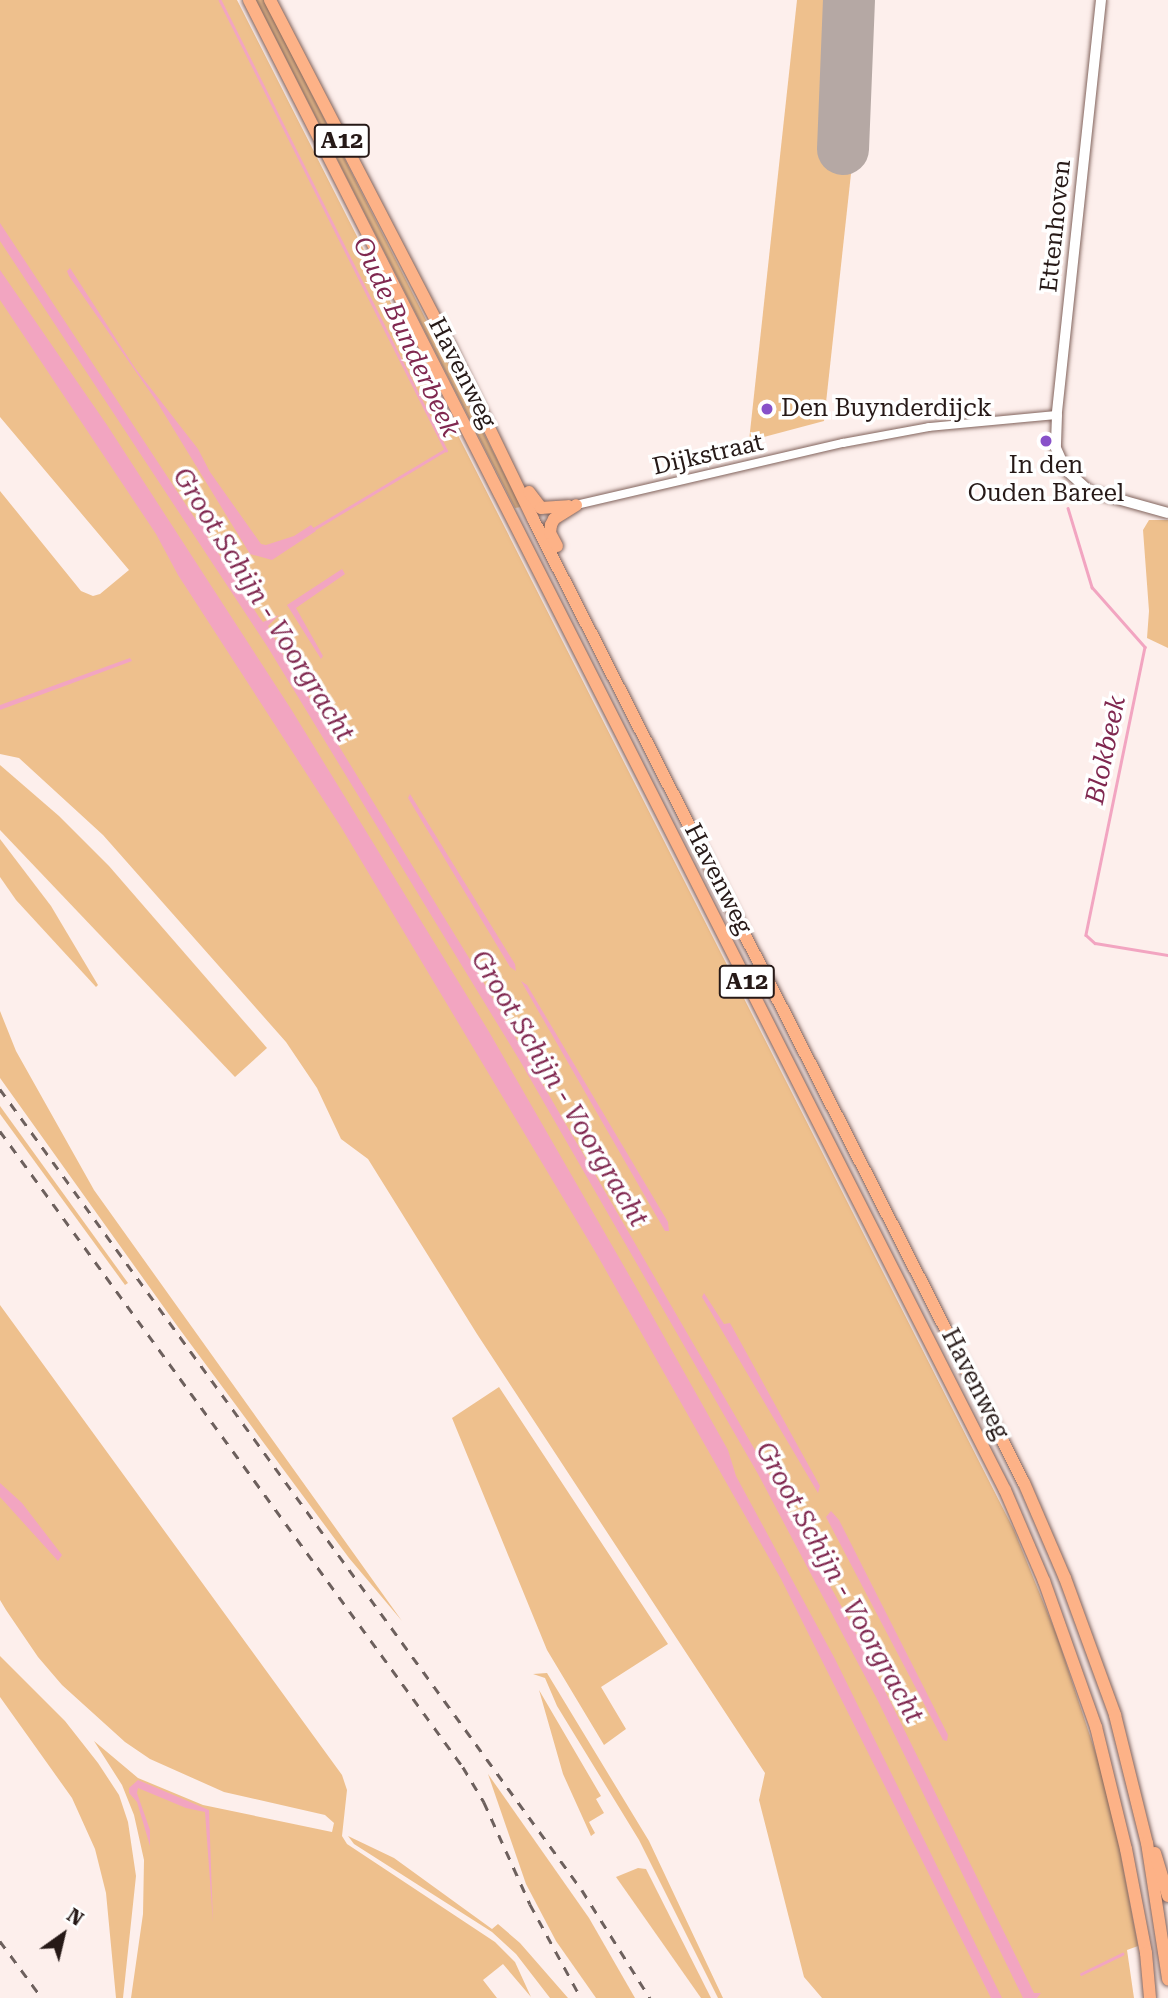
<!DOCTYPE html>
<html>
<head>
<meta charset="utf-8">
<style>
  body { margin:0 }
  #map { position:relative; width:1168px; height:1998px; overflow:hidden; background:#fdefec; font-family:"Roboto Serif",serif }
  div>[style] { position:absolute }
  .green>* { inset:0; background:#eec08d }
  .water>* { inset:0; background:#f2a5c1 }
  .stream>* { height:2.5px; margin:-1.25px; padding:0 1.25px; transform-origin:1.25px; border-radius:1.25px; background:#f2a5c1 }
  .runway>* { height:52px; margin:-26px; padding:0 26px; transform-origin:26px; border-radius:26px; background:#b5a8a4 }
  .roads { filter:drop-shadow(0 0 2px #81635c) drop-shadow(0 0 2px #81635c) }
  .tertiary>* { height:8px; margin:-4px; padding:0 4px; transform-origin:4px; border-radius:4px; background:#fff }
  .secondary>* { height:10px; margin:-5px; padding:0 5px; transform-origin:5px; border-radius:5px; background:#fff }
  .motorway>* { height:12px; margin:-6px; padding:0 6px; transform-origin:6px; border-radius:6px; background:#fdb287 }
  .rail>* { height:2.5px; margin-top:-1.25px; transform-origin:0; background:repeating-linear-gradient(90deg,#6d605d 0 9px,transparent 0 18px) }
  .dots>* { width:19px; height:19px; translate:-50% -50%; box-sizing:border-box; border:4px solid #fff; border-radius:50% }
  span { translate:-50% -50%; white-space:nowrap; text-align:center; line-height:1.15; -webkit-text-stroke:7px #fff; paint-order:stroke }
  .shield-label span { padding:2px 5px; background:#fff; border:2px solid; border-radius:5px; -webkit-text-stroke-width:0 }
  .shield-label { font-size:23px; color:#261917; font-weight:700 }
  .street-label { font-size:24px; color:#261917 }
  .poi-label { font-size:24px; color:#261917 }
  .left { translate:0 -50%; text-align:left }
  .water-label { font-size:26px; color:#802850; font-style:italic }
  .north { position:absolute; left:28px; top:1900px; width:70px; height:70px; -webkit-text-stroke:5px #fff; paint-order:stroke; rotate:34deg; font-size:19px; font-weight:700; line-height:28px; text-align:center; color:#261917 }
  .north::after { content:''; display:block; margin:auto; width:24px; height:32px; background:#261917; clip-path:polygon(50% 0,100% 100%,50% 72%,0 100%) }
</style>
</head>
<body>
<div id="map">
  <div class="green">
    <div style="clip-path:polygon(0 0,237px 0,1014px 1530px,1057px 1636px,1098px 1760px,1116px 1830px,1138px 1946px,1127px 1950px,1134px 1998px,822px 1998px,804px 1977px,759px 1800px,765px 1773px,477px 1334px,368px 1159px,341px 1139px,317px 1088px,286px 1042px,103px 835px,19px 758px,0 754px,0 491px,81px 591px,93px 596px,100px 594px,129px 570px,0 417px)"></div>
    <div style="clip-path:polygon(256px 0,264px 0,521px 507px,515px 508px)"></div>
    <div style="clip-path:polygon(797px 0,870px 0,824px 421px,749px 441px)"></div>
    <div style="clip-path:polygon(1149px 520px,1168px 520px,1168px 648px,1147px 638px,1149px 611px,1143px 530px)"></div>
    <div style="clip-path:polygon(0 765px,59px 816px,109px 866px,267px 1048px,235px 1077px,0 830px)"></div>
    <div style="clip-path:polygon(0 839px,51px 906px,98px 985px,96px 987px,16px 900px,0 877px)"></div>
    <div style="clip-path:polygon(0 1011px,16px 1051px,94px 1190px,402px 1621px,349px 1558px,178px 1327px,0 1078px)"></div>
    <div style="clip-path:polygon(0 1106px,128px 1283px,125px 1285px,0 1114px)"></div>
    <div style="clip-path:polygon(0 1305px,342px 1775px,347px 1790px,342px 1836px,347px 1844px,495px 1942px,515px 1962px,531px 1997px,503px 1964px,483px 1980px,497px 1998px,131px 1998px,143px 1914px,144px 1860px,134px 1815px,122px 1785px,94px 1741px,138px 1778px,203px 1805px,332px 1832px,334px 1823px,325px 1815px,224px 1792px,150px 1759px,125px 1742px,62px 1685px,38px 1657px,6px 1610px,0 1600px)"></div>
    <div style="clip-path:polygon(499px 1387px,668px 1644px,601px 1687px,626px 1729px,604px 1745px,547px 1650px,452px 1418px)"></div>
    <div style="clip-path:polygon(0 1656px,65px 1721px,98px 1763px,119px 1795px,128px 1822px,136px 1876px,123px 1998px,116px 1998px,106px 1893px,95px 1849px,72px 1798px,0 1697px)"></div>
    <div style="clip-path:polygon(547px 1673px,649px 1841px,723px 1998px,718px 1998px,639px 1840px,557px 1706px,545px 1678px,533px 1674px)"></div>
    <div style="clip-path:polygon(539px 1690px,601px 1796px,596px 1799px,604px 1813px,589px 1822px,595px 1833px,591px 1836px,563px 1774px)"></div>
    <div style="clip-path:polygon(488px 1774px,589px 1918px,635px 1998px,596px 1998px,556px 1941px,526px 1884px)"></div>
    <div style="clip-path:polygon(348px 1836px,394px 1858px,492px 1929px,498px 1924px,520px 1943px,568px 1998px,550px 1998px,516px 1954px,492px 1932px,354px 1844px)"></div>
    <div style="clip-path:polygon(638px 1868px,646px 1869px,711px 1998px,701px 1998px,616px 1877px)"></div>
  </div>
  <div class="water">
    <div style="clip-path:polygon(0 223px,196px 520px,208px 520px,206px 534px,259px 617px,263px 622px,279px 615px,268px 626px,286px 660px,474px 966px,766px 1469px,862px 1644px,1034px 1993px,1041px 1993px,1037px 1998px,1023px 1998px,878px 1701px,758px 1474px,520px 1061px,267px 646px,0 241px)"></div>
    <div style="clip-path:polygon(70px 268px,135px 368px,198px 449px,210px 472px,261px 544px,266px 545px,294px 536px,311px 525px,316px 531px,272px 560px,250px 554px,157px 402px,69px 276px,67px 271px)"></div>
    <div style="clip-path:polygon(0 270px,107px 425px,291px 709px,488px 1030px,644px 1301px,728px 1450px,736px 1476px,835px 1659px,1002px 1998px,991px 1998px,781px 1579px,596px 1253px,341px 827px,178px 575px,156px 534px,0 300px)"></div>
    <div style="clip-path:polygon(342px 569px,345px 574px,296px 608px,323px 656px,321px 659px,287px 605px)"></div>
    <div style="clip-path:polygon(130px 658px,132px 661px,0 710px,0 705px)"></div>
    <div style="clip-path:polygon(410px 794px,515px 964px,516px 971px,510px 967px,408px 798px)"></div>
    <div style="clip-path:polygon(521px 981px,527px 985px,668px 1222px,669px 1231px,665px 1231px)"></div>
    <div style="clip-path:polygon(704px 1293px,724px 1324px,730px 1323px,820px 1486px,818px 1493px,702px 1297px)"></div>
    <div style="clip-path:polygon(0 1483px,22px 1503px,62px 1555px,58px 1561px,0 1497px)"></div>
    <div style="clip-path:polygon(831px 1511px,839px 1520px,948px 1735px,947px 1741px,943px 1740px,826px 1517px)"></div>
    <div style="clip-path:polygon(138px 1780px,209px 1810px,213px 1923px,205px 1812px,186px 1808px,138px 1788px,137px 1793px,150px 1830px,150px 1846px,137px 1802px,129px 1793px,129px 1788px)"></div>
  </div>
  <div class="stream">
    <div style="left:220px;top:0;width:504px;rotate:63.33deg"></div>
    <div style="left:446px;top:450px;width:155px;rotate:149deg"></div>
    <div style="left:1068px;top:508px;width:83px;rotate:73.1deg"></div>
    <div style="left:1092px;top:587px;width:80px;rotate:48.5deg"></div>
    <div style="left:1145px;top:647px;width:294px;rotate:101.6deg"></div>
    <div style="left:1086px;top:935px;width:12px;rotate:42deg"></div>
    <div style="left:1095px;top:943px;width:74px;rotate:9.3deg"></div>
    <div style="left:1081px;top:1974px;width:46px;rotate:-26deg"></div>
  </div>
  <div class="runway">
    <div style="left:843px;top:149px;width:149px;rotate:-87.7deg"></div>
  </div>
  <div class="roads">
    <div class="tertiary">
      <div style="left:576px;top:505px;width:274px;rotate:-13.1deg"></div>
      <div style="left:843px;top:443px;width:87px;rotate:-10.5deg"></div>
      <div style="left:929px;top:427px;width:129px;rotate:-5.4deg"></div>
    </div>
    <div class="secondary">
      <div style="left:1101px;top:0;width:417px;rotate:96.1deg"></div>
      <div style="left:1057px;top:415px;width:33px;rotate:92deg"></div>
      <div style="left:1056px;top:448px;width:24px;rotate:66deg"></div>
      <div style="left:1066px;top:470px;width:31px;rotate:42deg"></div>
      <div style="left:1089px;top:491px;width:82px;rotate:15.6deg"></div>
    </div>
    <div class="motorway">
      <div style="left:249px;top:0;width:1671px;rotate:63.1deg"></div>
      <div style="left:1005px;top:1490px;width:99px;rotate:66.8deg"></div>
      <div style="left:1044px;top:1581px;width:155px;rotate:70.4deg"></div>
      <div style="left:1096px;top:1727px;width:126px;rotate:76.2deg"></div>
      <div style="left:1126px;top:1849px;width:106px;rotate:79.1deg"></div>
      <div style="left:1146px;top:1953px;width:45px;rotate:84.9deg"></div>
      <div style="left:270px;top:0;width:391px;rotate:62.6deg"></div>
      <div style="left:450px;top:347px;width:191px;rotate:64.2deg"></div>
      <div style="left:533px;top:519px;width:1082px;rotate:63.01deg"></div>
      <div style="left:1024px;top:1483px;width:103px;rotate:66.7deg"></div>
      <div style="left:1065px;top:1578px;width:146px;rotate:69.9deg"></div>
      <div style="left:1115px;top:1715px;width:132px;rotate:76deg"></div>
      <div style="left:1147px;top:1843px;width:138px;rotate:81.2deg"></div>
      <div style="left:529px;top:492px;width:20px;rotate:53deg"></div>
      <div style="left:541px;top:508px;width:27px;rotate:-4deg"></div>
      <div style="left:557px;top:546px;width:15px;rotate:-118deg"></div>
      <div style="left:550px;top:533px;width:8px;rotate:-83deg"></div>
      <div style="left:551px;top:525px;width:7px;rotate:-63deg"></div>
      <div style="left:554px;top:519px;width:26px;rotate:-32deg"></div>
      <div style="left:1155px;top:1853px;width:45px;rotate:73.2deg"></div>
    </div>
  </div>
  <div class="rail">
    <div style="left:0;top:1089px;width:990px;rotate:54deg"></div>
    <div style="left:582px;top:1890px;width:128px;rotate:57.8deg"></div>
    <div style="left:0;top:1131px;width:787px;rotate:53.95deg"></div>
    <div style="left:463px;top:1767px;width:41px;rotate:59deg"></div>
    <div style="left:484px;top:1802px;width:112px;rotate:65.7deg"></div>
    <div style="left:530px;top:1904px;width:107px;rotate:61.5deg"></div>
    <div style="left:0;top:1941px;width:71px;rotate:53.6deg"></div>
  </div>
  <div class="dots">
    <div style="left:767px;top:409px;background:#8851c9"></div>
    <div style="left:1046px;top:441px;background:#8851c9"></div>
  </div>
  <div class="shield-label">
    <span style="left:342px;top:141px">A12</span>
    <span style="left:747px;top:982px">A12</span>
  </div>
  <div class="street-label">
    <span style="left:1056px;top:226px;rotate:-84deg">Ettenhoven</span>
    <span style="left:462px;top:373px;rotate:63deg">Havenweg</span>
    <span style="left:708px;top:455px;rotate:-13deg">Dijkstraat</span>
    <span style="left:718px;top:879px;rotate:63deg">Havenweg</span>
    <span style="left:975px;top:1384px;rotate:63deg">Havenweg</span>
  </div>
  <div class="poi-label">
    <span class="left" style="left:781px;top:409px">Den Buynderdijck</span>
    <span style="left:1046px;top:480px">In den<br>Ouden Bareel</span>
  </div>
  <div class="water-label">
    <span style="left:406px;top:337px;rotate:65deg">Oude Bunderbeek</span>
    <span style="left:263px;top:605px;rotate:58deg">Groot Schijn - Voorgracht</span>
    <span style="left:1106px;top:750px;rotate:-78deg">Blokbeek</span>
    <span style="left:559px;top:1089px;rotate:59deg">Groot Schijn - Voorgracht</span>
    <span style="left:839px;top:1583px;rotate:61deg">Groot Schijn - Voorgracht</span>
  </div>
  <div class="north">N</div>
</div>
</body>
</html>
